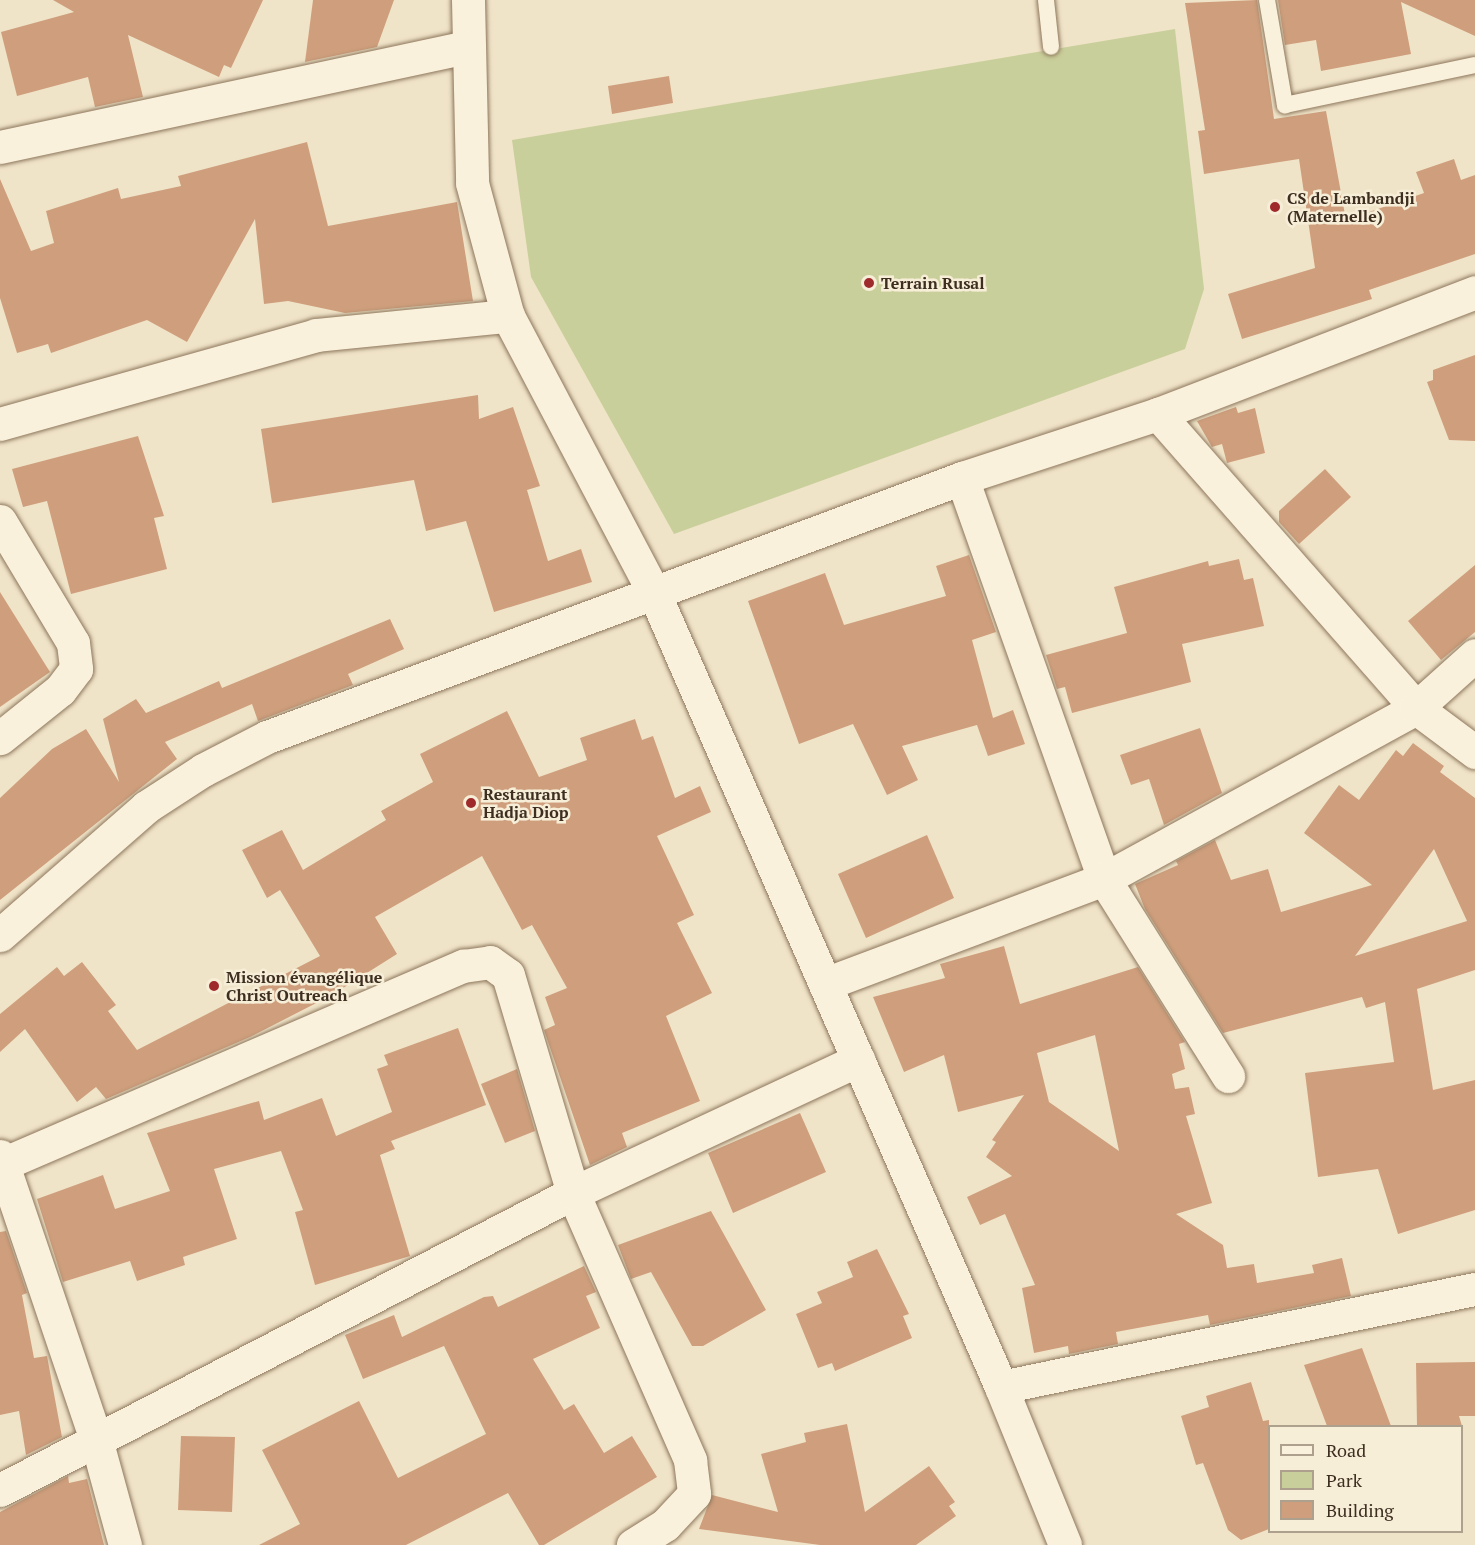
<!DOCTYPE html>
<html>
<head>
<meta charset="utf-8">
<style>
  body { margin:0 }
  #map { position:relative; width:1475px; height:1545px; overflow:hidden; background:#f0e4c8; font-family:"PT Serif",serif }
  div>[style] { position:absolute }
  .green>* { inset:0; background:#c9cf9b }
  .building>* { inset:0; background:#cf9f7d }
  .roads { filter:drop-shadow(0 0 2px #8d765c) drop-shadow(0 0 2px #8d765c) }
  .service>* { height:16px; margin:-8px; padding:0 8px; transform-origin:8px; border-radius:8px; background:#faf1dc }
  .minor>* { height:33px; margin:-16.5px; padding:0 16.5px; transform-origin:16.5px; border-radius:16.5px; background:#faf1dc }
  .tertiary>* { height:33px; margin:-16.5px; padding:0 16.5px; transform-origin:16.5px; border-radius:16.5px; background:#faf1dc }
  .dots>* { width:16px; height:16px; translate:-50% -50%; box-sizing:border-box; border:3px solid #f7eed8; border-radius:50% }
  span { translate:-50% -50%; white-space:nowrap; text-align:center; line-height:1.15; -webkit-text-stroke:5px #f7eed8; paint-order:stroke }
  .poi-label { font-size:16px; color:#3d2e20; font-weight:700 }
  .left { translate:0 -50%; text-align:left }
  .legend { position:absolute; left:1268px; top:1425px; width:195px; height:108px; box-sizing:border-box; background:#f7eed8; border:2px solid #ada18e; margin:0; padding:8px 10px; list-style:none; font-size:18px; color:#3d2e20 }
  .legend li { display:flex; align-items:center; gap:12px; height:30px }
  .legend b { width:30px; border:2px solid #ada18e }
</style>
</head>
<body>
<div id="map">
  <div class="green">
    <div style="clip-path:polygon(1175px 29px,1204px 289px,1185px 349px,674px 534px,531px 277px,512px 140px)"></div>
  </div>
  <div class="building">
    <div style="clip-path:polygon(53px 0,263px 0,231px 68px,224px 65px,219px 77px,128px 35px,143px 97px,95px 107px,88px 77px,17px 96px,1px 32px,74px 12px)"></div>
    <div style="clip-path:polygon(313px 0,394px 0,377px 47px,305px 62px)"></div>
    <div style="clip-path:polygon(1257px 0,1274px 119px,1326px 111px,1346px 220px,1424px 193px,1416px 172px,1454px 159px,1461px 180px,1475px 175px,1475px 254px,1369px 290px,1372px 299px,1242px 339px,1228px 294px,1315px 268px,1299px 159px,1204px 174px,1198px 131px,1205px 130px,1185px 3px)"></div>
    <div style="clip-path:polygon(1278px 0,1475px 0,1475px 36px,1401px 2px,1411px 54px,1321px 71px,1316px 40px,1285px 45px)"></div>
    <div style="clip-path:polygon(669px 76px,673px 103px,612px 114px,608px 86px)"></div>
    <div style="clip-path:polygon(307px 142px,328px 226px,457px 202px,473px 301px,345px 313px,288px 301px,264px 304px,255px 219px,187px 342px,147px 320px,51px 353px,48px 344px,17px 353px,0 298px,0 179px,31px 251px,54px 243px,46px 211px,118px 188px,121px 199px,181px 186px,178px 176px)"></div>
    <div style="clip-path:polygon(1475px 355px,1475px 441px,1449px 440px,1427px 382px,1433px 380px,1433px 370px)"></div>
    <div style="clip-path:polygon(478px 395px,479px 419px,513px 407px,540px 486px,527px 490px,548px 561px,581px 549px,592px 582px,494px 612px,466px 521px,426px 531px,414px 480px,272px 503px,261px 429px)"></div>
    <div style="clip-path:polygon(1236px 407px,1238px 413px,1255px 408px,1265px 453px,1227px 463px,1222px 444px,1212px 447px,1197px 421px)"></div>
    <div style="clip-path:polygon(138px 436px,164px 516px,154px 518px,167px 569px,71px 594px,47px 501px,23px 507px,12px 469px)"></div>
    <div style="clip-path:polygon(1325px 469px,1351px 497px,1299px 544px,1279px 522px,1279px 511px)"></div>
    <div style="clip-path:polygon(969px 555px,996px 632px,972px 640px,993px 718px,1013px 710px,1025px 744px,988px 756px,977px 725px,902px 746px,918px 780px,887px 795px,853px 724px,799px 744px,748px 601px,825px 573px,844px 625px,946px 596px,936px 566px)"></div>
    <div style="clip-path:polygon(1239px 559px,1244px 580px,1253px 578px,1264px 626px,1182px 644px,1191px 682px,1072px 713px,1065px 687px,1057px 689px,1046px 655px,1127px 633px,1114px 587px,1208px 561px,1209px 566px)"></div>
    <div style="clip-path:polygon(1475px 565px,1475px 632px,1441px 660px,1408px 621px)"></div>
    <div style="clip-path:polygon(0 592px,50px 672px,0 707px)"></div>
    <div style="clip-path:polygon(390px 619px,404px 649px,348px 674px,353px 685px,258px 721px,252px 704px,165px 742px,177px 759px,0 900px,0 798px,52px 749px,86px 729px,119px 782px,103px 719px,136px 699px,146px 713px,219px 681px,222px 688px)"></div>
    <div style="clip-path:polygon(507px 711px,539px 777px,587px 760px,580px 738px,635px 719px,642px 740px,653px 736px,675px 798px,700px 786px,711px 812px,657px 836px,694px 915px,677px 923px,712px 993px,666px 1016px,700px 1101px,622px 1133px,627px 1147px,590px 1165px,544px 1030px,555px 1025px,545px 997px,567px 988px,532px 925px,522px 930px,482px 856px,375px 917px,397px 954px,332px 995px,250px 1037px,106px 1099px,96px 1087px,77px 1102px,25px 1029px,0 1052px,0 1014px,57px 967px,64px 976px,82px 962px,116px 1005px,108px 1011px,137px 1050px,320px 956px,280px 890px,267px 898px,242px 850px,282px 830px,303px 870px,386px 820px,381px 811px,433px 782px,420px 754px)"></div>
    <div style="clip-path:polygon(1200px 728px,1222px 793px,1164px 825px,1149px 779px,1131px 785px,1120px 755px)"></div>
    <div style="clip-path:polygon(evenodd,1413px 743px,1444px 766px,1440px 772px,1475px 798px,1475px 970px,1417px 989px,1433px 1090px,1475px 1080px,1475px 1210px,1398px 1234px,1378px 1169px,1318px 1177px,1305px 1073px,1394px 1062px,1385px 1002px,1366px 1008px,1362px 997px,1223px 1033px,1145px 909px,1135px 884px,1178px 865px,1176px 861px,1215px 840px,1231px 880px,1268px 869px,1281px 912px,1372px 885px,1304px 833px,1339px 785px,1359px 800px,1396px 750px,1403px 756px,1413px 743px,1434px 849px,1467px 921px,1355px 956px,1395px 902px,1434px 849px)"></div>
    <div style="clip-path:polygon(927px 835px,954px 898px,866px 938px,838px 874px)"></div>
    <div style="clip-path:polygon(evenodd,1004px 946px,1020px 1004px,1138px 967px,1185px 1042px,1179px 1044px,1185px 1069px,1172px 1074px,1175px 1089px,1189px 1087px,1195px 1114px,1186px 1116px,1212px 1203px,1176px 1214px,1223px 1245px,1227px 1268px,1254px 1264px,1257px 1283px,1314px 1273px,1312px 1265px,1342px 1258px,1351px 1296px,1210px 1325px,1208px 1315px,1116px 1332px,1118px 1344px,1069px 1354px,1068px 1346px,1034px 1353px,1022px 1288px,1035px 1285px,1005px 1214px,980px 1225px,967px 1197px,1012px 1176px,986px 1157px,996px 1142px,992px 1140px,1024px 1095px,958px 1112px,944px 1055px,904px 1072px,873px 997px,945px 978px,940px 964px,1004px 946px,1095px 1035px,1119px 1151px,1049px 1102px,1037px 1053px,1095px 1035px)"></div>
    <div style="clip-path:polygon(458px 1028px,486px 1105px,391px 1141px,395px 1149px,380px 1155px,410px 1256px,315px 1285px,295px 1212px,303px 1210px,281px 1151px,214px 1169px,237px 1239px,183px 1257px,185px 1265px,137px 1281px,130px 1261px,63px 1282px,37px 1199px,103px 1175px,115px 1209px,170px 1191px,147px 1133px,259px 1101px,264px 1120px,322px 1098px,336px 1136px,392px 1112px,377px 1069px,388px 1065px,384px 1055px)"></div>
    <div style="clip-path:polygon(517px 1069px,535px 1131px,505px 1143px,481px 1084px)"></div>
    <div style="clip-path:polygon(800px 1113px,826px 1172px,733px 1213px,708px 1153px)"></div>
    <div style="clip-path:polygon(711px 1211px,766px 1310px,703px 1346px,692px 1346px,651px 1272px,631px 1279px,618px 1245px)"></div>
    <div style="clip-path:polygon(6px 1231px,27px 1293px,22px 1295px,34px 1358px,47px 1356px,62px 1437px,26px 1455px,19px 1411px,0 1415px,0 1232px)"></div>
    <div style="clip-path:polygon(877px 1249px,909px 1314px,903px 1316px,912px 1338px,835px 1371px,832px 1363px,818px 1368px,796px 1314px,822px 1303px,817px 1292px,853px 1277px,847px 1262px)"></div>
    <div style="clip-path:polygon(584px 1266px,596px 1292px,586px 1296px,600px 1328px,533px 1359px,564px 1410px,574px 1404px,604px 1453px,632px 1436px,657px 1477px,544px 1545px,539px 1545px,508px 1493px,406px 1545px,259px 1545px,300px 1524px,262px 1450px,359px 1401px,398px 1478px,486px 1434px,444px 1346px,363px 1379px,345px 1335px,394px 1315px,402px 1337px,484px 1297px,493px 1296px,498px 1307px)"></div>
    <div style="clip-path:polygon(1362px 1348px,1391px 1426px,1327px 1426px,1304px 1365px)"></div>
    <div style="clip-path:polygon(1475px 1362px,1475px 1416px,1459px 1416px,1462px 1426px,1417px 1426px,1416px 1363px)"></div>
    <div style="clip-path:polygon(1251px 1382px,1263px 1421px,1269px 1420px,1269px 1529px,1241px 1540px,1228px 1530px,1203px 1463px,1196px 1465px,1181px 1416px,1209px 1407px,1206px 1396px)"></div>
    <div style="clip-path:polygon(847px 1424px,865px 1512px,929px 1466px,955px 1502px,949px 1506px,956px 1516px,916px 1545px,820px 1545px,699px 1529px,712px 1495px,778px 1512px,761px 1454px,806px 1442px,804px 1433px)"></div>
    <div style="clip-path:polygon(181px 1436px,235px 1437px,232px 1512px,178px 1510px)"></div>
    <div style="clip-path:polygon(68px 1476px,69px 1483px,87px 1479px,104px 1545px,0 1545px,0 1512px)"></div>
  </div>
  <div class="roads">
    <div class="service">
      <div style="left:1046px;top:0;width:47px;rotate:83.9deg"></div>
      <div style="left:1267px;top:0;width:107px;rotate:80.3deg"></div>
      <div style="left:1285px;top:105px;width:194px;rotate:-11.9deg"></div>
    </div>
    <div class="minor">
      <div style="left:468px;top:0;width:183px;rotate:88.7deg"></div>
      <div style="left:472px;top:183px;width:138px;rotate:74.9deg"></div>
      <div style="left:508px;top:316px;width:315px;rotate:62.2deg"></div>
      <div style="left:0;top:147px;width:477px;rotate:-12.1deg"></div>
      <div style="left:1158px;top:414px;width:391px;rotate:48.7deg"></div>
      <div style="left:1416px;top:708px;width:74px;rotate:36.7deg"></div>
      <div style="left:0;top:424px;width:328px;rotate:-15.7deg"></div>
      <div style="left:316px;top:335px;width:193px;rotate:-5.7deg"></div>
      <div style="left:962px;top:478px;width:425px;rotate:70.5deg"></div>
      <div style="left:1104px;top:879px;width:233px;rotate:57.8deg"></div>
      <div style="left:0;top:521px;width:142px;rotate:59.1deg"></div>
      <div style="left:73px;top:643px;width:26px;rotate:83deg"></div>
      <div style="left:76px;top:669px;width:26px;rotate:127deg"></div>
      <div style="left:60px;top:690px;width:77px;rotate:141.3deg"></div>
      <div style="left:825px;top:984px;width:298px;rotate:-20.6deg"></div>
      <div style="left:1104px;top:879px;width:356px;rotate:-28.7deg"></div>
      <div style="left:1416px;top:708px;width:79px;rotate:-41.9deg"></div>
      <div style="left:0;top:1156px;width:299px;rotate:71.3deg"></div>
      <div style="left:96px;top:1439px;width:110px;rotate:74.7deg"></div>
      <div style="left:5px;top:1163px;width:499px;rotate:-23.3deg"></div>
      <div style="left:463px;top:966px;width:27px;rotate:-8deg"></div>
      <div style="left:490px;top:962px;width:22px;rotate:36deg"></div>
      <div style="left:508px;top:975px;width:227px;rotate:73.4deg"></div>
      <div style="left:573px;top:1193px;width:292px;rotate:66.3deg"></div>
      <div style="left:690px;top:1460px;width:34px;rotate:83deg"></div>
      <div style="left:694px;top:1494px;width:42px;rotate:133.1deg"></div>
      <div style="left:665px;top:1525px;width:38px;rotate:148deg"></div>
      <div style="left:1001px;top:1387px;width:484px;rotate:-11.7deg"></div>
      <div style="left:0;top:1490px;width:645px;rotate:-27.4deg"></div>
      <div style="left:573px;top:1193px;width:315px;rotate:-25deg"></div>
    </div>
    <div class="tertiary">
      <div style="left:655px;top:595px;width:864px;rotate:66.4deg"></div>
      <div style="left:1001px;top:1387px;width:170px;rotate:67.9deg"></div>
      <div style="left:0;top:935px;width:194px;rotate:-41.2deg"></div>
      <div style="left:146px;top:807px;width:68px;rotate:-33deg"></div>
      <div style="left:203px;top:770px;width:72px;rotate:-27.3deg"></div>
      <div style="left:267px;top:737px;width:742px;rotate:-20.44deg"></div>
      <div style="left:962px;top:478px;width:206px;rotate:-18.1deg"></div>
      <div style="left:1158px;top:414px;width:340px;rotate:-21deg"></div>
    </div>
  </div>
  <div class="dots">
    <div style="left:1275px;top:207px;background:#9e2a2b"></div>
    <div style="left:869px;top:283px;background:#9e2a2b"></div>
    <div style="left:471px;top:803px;background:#9e2a2b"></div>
    <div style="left:214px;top:986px;background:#9e2a2b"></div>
  </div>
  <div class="poi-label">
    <span class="left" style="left:1287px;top:207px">CS de Lambandji<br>(Maternelle)</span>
    <span class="left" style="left:881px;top:283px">Terrain Rusal</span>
    <span class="left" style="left:483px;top:803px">Restaurant<br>Hadja Diop</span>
    <span class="left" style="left:226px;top:986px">Mission évangélique<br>Christ Outreach</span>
  </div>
  <ul class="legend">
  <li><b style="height:8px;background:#faf1dc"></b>Road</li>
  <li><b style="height:16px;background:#c9cf9b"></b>Park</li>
  <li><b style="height:16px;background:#cf9f7d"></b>Building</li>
  </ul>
</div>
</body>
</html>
